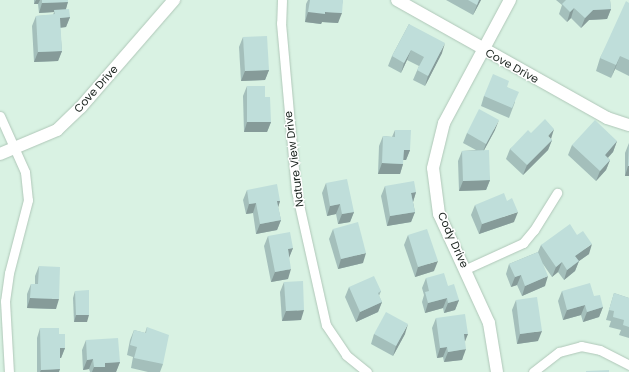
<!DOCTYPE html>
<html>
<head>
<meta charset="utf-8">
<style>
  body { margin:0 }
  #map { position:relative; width:629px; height:372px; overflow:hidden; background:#d9f2e3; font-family:Poppins,sans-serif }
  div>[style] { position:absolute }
  .roads { filter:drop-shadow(0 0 1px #afc7b8) drop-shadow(0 0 1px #afc7b8) }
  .street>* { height:9px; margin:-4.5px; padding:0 4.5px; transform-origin:4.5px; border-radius:4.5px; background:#fff }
  .secondary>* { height:12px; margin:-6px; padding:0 6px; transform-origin:6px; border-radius:6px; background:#fff }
  .wall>* { inset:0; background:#a4bfbb }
  .shaded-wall>* { inset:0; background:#869b99 }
  .building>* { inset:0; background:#bfdeda }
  span { translate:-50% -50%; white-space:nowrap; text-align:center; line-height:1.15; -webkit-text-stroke:3px #fff; paint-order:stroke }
  .street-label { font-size:11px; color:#1b241f }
</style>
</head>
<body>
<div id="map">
  <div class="roads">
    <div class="street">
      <div style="left:282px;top:0;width:23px;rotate:92deg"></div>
      <div style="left:281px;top:23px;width:169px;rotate:84.9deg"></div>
      <div style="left:296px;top:191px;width:137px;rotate:77.4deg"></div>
      <div style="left:326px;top:325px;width:36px;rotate:56deg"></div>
      <div style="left:346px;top:355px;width:27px;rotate:39deg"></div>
      <div style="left:0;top:116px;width:61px;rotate:65.9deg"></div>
      <div style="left:25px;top:172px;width:28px;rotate:84deg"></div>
      <div style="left:28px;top:200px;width:75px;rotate:104.6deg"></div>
      <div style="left:9px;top:273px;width:28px;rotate:98deg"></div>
      <div style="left:5px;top:301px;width:71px;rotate:86.8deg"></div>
      <div style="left:466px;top:269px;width:63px;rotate:-24.5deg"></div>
      <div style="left:523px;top:243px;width:17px;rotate:-50deg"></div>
      <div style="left:534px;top:230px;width:44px;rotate:-58.1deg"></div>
      <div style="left:533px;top:372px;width:33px;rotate:-38deg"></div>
      <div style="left:559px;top:352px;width:23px;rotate:-15deg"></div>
      <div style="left:581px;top:346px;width:19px;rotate:12deg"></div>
      <div style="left:600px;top:350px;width:33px;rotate:27deg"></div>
    </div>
    <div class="secondary">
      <div style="left:397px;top:0;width:241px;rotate:29.3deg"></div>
      <div style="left:607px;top:118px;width:23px;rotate:18deg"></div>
      <div style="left:0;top:154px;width:62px;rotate:-22.8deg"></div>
      <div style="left:57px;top:130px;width:33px;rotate:-44deg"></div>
      <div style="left:81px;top:107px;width:142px;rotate:-49deg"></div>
      <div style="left:497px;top:372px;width:50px;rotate:-99.3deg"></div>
      <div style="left:489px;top:323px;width:120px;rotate:-114.6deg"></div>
      <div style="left:439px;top:214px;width:46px;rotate:-97.4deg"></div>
      <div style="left:433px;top:168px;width:46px;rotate:-76.3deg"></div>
      <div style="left:444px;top:123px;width:140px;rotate:-61.8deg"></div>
    </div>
  </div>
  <div class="wall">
    <div style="clip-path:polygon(34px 0,68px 0,66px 9px,70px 17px,66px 27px,60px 28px,62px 51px,58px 61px,34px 62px,32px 26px,36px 16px,53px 15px,54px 12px,39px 13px,38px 4px,34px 4px)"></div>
    <div style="clip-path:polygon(308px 0,343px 0,338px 23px,322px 22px,321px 24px,305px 22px,306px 4px)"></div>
    <div style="clip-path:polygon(446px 0,481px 0,473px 15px)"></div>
    <div style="clip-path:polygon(556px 0,610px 0,611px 9px,607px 19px,589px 20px,581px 28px,571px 18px,567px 22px,559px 14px,562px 5px)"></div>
    <div style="clip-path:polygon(629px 3px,629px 76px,615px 69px,611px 78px,596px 71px,600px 58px)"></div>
    <div style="clip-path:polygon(409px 24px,442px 53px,425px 86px,413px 80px,419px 66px,407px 60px,401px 73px,388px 66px,392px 56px)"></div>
    <div style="clip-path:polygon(243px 37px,269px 70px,265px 80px,241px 81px,239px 47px)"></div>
    <div style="clip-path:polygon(247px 86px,271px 122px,267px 132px,244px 132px,243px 96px)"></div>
    <div style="clip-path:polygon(507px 87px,515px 102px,509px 118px,481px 106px,484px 96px)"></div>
    <div style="clip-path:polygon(395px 130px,410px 150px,406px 160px,403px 160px,403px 164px,400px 174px,378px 174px,379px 146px,383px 136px,392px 137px)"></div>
    <div style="clip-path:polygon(495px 130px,484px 150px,490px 180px,486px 190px,459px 191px,458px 161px,462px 151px,476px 150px,463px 143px,467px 133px)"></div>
    <div style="clip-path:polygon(531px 133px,551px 139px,552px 140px,548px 150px,523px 175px,506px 159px,510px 149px)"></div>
    <div style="clip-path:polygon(617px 141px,613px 152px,608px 158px,610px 160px,606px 170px,596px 181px,568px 155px,572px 145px)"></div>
    <div style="clip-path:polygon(629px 143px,629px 176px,625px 176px,625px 153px)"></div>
    <div style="clip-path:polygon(326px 183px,354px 212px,350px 222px,338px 224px,336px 214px,327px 216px,322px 193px)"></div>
    <div style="clip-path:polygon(385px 186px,416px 192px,413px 202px,415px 212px,411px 222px,387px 226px,381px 196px)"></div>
    <div style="clip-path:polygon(247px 190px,280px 201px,278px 207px,281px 220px,277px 230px,256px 234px,253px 213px,246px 214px,243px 200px)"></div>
    <div style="clip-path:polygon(475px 205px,514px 222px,479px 234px,471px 215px)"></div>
    <div style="clip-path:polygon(333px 229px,363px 263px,338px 269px,329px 239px)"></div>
    <div style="clip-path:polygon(408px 235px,434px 271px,415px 277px,404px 245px)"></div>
    <div style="clip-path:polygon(577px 235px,589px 254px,579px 261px,575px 271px,564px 280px,558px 272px,552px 277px,543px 264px,545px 286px,522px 296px,517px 285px,511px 287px,506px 274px,509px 264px,538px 252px,541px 245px)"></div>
    <div style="clip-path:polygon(268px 236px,293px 248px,289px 257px,288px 279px,271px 282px,264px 246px)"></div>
    <div style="clip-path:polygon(39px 266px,56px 309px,27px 308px,27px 294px,31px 284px,35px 284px,35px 276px)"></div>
    <div style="clip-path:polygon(426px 278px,448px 286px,459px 300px,455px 310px,444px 313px,443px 308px,425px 313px,422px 302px,424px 295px,422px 288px)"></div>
    <div style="clip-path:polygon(284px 282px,301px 320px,282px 321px,280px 292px)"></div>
    <div style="clip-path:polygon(349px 287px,381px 291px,379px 296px,382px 302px,378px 312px,356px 322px,345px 297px)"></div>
    <div style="clip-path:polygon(75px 291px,87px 322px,74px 322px,73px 298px)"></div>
    <div style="clip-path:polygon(562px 291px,594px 296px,603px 307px,599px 317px,583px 322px,581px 315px,563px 320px,558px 301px)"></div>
    <div style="clip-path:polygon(614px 293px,629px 298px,629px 338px,619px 335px,621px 330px,609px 327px,611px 321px,606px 320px)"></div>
    <div style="clip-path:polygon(516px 300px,538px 341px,517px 344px,512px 310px)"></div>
    <div style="clip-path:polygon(436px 318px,465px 343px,462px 360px,444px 362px,443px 357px,437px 358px,432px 328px)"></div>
    <div style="clip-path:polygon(147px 327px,163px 364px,160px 372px,148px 372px,131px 368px,133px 357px,127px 355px,130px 340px,134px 330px,145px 333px)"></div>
    <div style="clip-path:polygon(40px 328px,59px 334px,65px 348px,61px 358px,60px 358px,59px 372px,37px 372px,37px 338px)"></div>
    <div style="clip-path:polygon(374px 334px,405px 334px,393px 356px,371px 344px)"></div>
    <div style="clip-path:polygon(86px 340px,120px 362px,116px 372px,90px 372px,89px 369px,83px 370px,82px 350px)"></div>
  </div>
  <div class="shaded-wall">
    <div style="clip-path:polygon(36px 0,40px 0,38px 4px,34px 4px)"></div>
    <div style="clip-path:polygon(479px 0,481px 0,473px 15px)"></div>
    <div style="clip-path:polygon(68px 2px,65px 12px,54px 10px,54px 12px,39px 13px,42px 3px)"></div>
    <div style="clip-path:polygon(574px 8px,571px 18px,567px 22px,570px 12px)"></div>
    <div style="clip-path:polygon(611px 9px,607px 19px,589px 20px,581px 28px,585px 18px,593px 10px)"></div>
    <div style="clip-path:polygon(308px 12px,325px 12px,342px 13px,338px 23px,322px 22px,321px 24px,305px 22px)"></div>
    <div style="clip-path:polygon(70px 17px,66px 27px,56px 28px,60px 18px)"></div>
    <div style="clip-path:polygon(445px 43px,442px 53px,425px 86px,428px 76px)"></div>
    <div style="clip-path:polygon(411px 50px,407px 60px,401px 73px,404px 63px)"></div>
    <div style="clip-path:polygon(62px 51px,58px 61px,34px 62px,38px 52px)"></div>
    <div style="clip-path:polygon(620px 56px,615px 69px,611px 78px,616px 65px)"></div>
    <div style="clip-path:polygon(269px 70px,265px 80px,241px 81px,245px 71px)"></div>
    <div style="clip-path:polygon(499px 120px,495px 130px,482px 154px,486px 144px)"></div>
    <div style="clip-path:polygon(247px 122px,271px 122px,267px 132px,244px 132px)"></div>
    <div style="clip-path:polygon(554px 129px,551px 139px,548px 136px)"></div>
    <div style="clip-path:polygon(552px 140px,548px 150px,523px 175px,527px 165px)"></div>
    <div style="clip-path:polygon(617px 141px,613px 152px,601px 165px,605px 155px)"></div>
    <div style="clip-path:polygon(404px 150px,410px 150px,406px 160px,400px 160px)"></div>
    <div style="clip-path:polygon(610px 160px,606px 170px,596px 181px,600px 171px)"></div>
    <div style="clip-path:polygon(382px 163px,403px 164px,400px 174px,378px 174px)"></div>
    <div style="clip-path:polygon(628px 166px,629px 166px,629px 176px,625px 176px)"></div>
    <div style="clip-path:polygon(490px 180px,486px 190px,459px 191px,463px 181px)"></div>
    <div style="clip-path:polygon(416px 192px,413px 202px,411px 193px)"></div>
    <div style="clip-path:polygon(277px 201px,280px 201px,277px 211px)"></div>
    <div style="clip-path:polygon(256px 203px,253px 213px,246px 214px,249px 204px)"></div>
    <div style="clip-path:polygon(340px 204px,336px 214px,327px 216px,330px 206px)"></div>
    <div style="clip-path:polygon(354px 212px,350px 222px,338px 224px,342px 214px)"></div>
    <div style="clip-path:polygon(415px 212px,411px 222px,387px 226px,390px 216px)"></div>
    <div style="clip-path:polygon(518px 212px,514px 222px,479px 234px,482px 224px)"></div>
    <div style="clip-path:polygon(281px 220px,277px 230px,256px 234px,260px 224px)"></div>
    <div style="clip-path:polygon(592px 244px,589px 254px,572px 266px,575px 256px)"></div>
    <div style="clip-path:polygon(293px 248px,289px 258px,288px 249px)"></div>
    <div style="clip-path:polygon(366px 253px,363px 263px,338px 269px,341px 259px)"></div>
    <div style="clip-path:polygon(438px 261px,434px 271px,415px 277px,418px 267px)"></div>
    <div style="clip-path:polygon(579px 261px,575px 271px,564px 280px,567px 270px)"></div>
    <div style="clip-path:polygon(562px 262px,558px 272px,552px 277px,556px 267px)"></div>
    <div style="clip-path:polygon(291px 269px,288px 279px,271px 282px,275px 272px)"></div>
    <div style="clip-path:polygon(521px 275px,517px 285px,511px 287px,515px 277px)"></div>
    <div style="clip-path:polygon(548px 276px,545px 286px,522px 296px,525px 286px)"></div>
    <div style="clip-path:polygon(30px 298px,59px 299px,56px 309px,27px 308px)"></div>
    <div style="clip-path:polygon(447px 298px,443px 308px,425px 313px,428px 303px)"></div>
    <div style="clip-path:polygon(459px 300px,455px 310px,444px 313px,448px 303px)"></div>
    <div style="clip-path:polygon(382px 302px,378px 312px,356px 322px,360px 312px)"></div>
    <div style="clip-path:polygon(585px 305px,581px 315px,563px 320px,567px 310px)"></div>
    <div style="clip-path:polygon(603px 307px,599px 317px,583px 322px,587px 312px)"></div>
    <div style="clip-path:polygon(304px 310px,301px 320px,282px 321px,286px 311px)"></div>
    <div style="clip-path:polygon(76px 315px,89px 315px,87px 322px,74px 322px)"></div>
    <div style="clip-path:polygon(408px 324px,405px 334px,393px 356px,396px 346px)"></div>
    <div style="clip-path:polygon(542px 331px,538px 341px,517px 344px,520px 334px)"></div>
    <div style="clip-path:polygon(464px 334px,468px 334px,464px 344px)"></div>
    <div style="clip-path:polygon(447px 347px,443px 357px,437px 358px,440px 348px)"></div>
    <div style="clip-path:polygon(60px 348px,65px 348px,61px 358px,56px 358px)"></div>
    <div style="clip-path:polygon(466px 349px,462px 360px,444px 362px,448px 352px)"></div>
    <div style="clip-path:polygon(93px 359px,89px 369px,83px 370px,87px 360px)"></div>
    <div style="clip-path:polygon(120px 362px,116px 372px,92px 372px,94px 367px,105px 363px)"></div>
    <div style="clip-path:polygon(60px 369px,59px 372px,40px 372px,41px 370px)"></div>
  </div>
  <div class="building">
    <div style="clip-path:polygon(42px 0,68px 0,68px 2px,42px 3px)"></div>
    <div style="clip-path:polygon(310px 0,343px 0,342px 13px,325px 12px,325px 14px,308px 12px)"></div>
    <div style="clip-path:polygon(468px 0,479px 0,477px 5px)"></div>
    <div style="clip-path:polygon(566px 0,610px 0,611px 9px,593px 10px,585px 18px,574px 8px,570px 12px,562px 4px)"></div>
    <div style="clip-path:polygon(626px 1px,629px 3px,629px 60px,620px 56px,616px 65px,600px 58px)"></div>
    <div style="clip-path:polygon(69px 9px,70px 17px,60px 18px,62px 51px,38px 52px,36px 16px,55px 14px,54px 10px)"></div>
    <div style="clip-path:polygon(409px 24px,445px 43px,428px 76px,417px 70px,424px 57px,411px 50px,404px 63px,392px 56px)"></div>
    <div style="clip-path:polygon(267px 36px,269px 70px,245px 71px,243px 37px)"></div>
    <div style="clip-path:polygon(493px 74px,509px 81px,507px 87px,519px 92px,512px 108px,484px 96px)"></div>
    <div style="clip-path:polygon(247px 86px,265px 86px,265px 97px,270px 97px,271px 122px,247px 122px)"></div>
    <div style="clip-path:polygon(479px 109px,499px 120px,486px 144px,467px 133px)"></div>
    <div style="clip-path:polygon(545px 119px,554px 129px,548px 136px,552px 140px,527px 165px,510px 149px,528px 130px,531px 133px)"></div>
    <div style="clip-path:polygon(595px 120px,617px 141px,605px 155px,610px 160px,600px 171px,572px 145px)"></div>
    <div style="clip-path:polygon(395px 130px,411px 130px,410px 150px,404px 150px,403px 164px,382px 163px,383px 136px,395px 137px)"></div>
    <div style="clip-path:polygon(629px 143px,629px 166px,628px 166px)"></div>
    <div style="clip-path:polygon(489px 150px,490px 180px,463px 181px,462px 151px)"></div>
    <div style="clip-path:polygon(347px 179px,354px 212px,342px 214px,340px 204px,330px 206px,326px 183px)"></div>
    <div style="clip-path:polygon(414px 181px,416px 192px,411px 193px,415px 212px,390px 216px,385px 186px)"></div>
    <div style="clip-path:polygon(277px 184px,280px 201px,277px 201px,281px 220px,260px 224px,256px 203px,249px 204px,247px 190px)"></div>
    <div style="clip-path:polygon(504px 193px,507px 201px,512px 198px,518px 212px,482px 224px,475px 205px)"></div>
    <div style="clip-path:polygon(358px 222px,366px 253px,341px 259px,333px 229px)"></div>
    <div style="clip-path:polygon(570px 224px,577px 235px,583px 231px,592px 244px,575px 256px,579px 261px,567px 270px,562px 262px,556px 267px,541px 245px)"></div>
    <div style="clip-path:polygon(427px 229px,438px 261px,418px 267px,408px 235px)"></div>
    <div style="clip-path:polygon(290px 232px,293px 248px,288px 249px,291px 269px,275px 272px,268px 236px)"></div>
    <div style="clip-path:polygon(538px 252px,548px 276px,525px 286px,521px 275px,515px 277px,509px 264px)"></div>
    <div style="clip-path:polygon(39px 266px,60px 267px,59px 299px,30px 298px,31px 284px,38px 284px)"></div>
    <div style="clip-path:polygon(444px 273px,448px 286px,454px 284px,459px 300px,448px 303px,447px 298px,428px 303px,425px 292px,429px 291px,426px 278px)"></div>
    <div style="clip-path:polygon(374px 276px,381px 291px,378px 293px,382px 302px,360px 312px,349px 287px)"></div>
    <div style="clip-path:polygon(303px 281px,304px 310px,286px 311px,284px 282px)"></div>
    <div style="clip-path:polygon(590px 283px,594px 296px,600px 295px,603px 307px,587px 312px,585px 305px,567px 310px,562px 291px)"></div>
    <div style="clip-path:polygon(89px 290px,89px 315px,76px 315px,75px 291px)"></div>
    <div style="clip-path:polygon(614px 293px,629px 298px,629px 327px,623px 325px,624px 320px,613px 317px,614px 311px,609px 310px)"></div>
    <div style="clip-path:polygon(537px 297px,542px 331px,520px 334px,516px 300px)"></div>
    <div style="clip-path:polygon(386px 312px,408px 324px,396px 346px,374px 334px)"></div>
    <div style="clip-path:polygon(465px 314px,468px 334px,464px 334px,466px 349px,448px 352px,447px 347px,440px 348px,436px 318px)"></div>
    <div style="clip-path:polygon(147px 327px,169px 335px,163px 364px,134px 358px,137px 347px,130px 345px,134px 330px,146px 333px)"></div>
    <div style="clip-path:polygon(40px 328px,59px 328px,59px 334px,65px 334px,65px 348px,60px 348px,60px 369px,41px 370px)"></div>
    <div style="clip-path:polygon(118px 338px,120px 362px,105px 363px,105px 367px,94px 367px,93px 359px,87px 360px,86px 340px)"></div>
    <div style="clip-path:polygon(609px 370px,609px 372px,586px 372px,586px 371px)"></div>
  </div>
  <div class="street-label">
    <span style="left:512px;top:66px;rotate:29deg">Cove Drive</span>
    <span style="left:96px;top:89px;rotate:-48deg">Cove Drive</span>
    <span style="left:294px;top:159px;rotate:-97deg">Nature View Drive</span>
    <span style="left:453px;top:240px;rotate:66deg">Cody Drive</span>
  </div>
</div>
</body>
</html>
